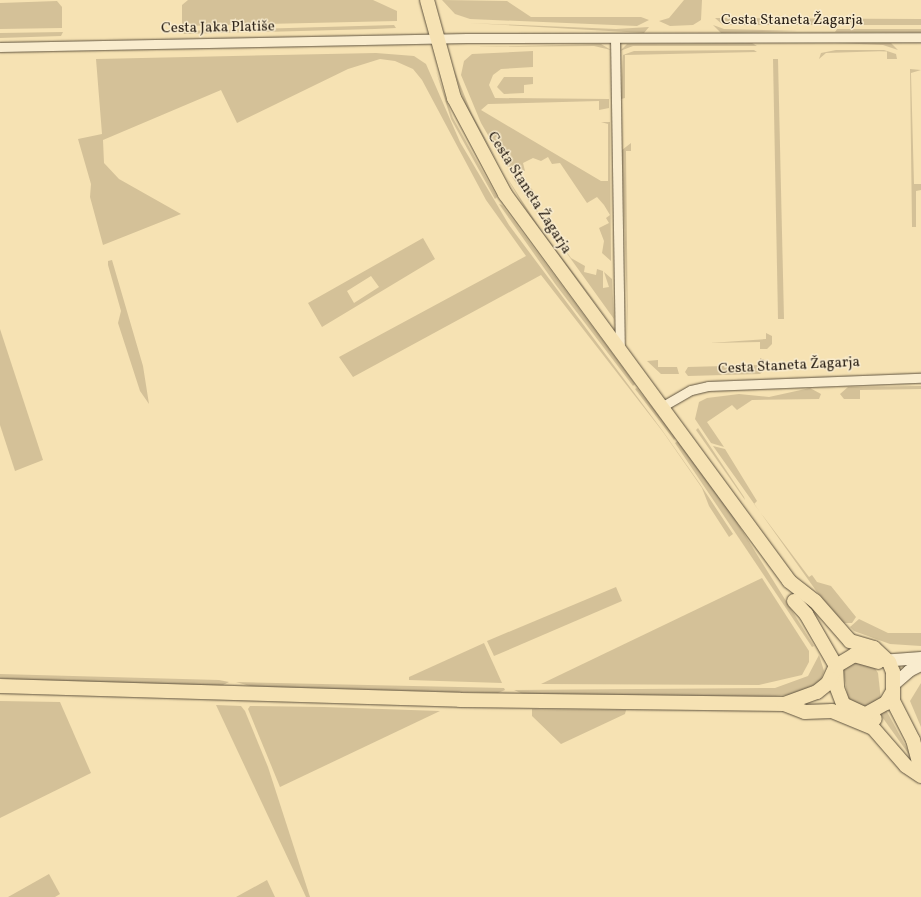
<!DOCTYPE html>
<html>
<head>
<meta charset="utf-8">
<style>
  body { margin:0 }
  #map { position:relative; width:921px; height:897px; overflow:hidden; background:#f6e2b3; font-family:Vollkorn,serif }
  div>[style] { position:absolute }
  .green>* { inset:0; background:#d4c198 }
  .roads { filter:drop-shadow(0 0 1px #5e523e) drop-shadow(0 0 1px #5e523e) }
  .minor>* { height:9px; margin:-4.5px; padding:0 4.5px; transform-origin:4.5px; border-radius:4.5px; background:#f9ecce }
  .secondary>* { height:12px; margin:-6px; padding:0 6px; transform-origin:6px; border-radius:6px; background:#f9ecce }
  .primary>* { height:14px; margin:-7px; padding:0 7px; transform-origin:7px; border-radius:7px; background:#f6e2b3 }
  span { translate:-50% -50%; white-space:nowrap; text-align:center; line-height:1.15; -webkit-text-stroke:3px #f9ecce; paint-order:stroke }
  .street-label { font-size:15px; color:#2c2217 }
</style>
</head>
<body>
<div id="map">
  <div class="green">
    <div style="clip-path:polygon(188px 0,373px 0,397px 11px,397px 21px,182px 26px,182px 5px)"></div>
    <div style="clip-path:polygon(442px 0,507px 1px,531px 17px,641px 17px,649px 20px,637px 26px,470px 19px,455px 14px)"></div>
    <div style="clip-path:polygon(684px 0,702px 0,701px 20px,693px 25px,670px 26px,659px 21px,669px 18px)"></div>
    <div style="clip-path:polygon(57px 1px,62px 7px,62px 28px,0 29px,0 3px)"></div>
    <div style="clip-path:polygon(715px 18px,921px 19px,921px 25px,723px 25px)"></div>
    <div style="clip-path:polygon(469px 23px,616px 29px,649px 27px,644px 33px)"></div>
    <div style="clip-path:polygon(394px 25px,396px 28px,375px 29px,184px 34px,182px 31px)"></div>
    <div style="clip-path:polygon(713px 25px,724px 29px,798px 31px,721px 33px)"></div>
    <div style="clip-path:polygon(837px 29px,921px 29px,921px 32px,835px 32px)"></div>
    <div style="clip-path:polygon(63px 32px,61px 36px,0 38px,0 33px)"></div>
    <div style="clip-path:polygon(752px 43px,757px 46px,633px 46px,620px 51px,627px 44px)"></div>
    <div style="clip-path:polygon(835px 43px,891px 43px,898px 50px,883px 45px)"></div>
    <div style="clip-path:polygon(601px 44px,611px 50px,594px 46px,473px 47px)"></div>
    <div style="clip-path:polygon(754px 50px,757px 52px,625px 55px,625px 98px,621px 99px,623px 55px,634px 51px)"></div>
    <div style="clip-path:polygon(836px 50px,884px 50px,896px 54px,897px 59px,887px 59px,887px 51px,826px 53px,819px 59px,821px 53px)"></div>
    <div style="clip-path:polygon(533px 51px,533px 67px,501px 69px,493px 75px,489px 85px,495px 98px,609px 99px,609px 108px,599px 110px,599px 101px,488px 104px,481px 110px,601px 181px,608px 181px,608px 124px,601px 122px,610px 122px,611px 261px,602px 253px,604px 241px,599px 228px,609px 223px,606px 218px,610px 215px,604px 205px,597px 197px,587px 203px,560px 163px,552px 164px,548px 157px,541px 161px,533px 158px,523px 163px,525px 171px,506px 166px,481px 123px,461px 75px,464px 61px,472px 54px)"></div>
    <div style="clip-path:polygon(376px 53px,414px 56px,426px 64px,460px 142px,509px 225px,662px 430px,700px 484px,733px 534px,729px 537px,709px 506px,702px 488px,663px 432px,541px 275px,353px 377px,339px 357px,526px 256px,486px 200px,422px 80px,413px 69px,395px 61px,380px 59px,348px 69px,237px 123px,221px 90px,103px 140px,104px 163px,119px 179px,181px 214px,103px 245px,90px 197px,91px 184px,78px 139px,102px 134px,96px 59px)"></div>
    <div style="clip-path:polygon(773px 59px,778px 59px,784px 319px,778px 319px)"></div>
    <div style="clip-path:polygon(453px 67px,472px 114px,498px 162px,466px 107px)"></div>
    <div style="clip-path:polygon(910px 69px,921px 70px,911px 73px,914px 184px,921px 184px,921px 190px,916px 191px,916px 227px,912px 227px)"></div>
    <div style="clip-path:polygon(436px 71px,453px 118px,497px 197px,495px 199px,451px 119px)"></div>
    <div style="clip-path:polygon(504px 77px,533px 77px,533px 84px,524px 85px,524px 93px,504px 94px,497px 87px)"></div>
    <div style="clip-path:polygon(631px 143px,631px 151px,626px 151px,628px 337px,622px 150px)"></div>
    <div style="clip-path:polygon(506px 176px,539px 227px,613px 326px,535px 225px)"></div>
    <div style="clip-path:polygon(512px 177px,532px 189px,534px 192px,527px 196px,571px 258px,585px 266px,584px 272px,596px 275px,597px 269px,603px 271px,603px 288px,609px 287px,604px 272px,612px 279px,614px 319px)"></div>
    <div style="clip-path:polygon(499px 204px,502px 205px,635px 384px,633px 386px,556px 285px)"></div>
    <div style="clip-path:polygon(evenodd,423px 238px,435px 259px,322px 327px,308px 303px,423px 238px,371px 276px,379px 287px,354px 303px,347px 291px,371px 276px)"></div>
    <div style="clip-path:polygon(112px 260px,143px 366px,149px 404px,140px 391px,118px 323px,121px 311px,108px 265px,108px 261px)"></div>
    <div style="clip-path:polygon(0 329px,43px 460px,15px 471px,0 425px)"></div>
    <div style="clip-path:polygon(766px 333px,772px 336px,772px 344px,767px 349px,760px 349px,760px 342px,710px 343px,766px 339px)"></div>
    <div style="clip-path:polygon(760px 358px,767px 361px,767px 368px,760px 374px,688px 376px,685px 372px,688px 367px,760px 365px)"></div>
    <div style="clip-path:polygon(658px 360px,658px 367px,677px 367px,679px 374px,661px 374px,647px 361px)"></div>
    <div style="clip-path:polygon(921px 386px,921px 389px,860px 390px,860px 399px,844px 399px,840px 394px,848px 387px)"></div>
    <div style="clip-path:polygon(637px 388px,676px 437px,674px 440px,635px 389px)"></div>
    <div style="clip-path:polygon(810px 388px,821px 394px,819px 399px,752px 400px,737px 410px,732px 405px,707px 422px,724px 447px,711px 443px,695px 419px,699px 402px,707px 398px,739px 394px,769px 397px)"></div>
    <div style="clip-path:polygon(698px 428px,744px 497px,745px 500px,696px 430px)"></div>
    <div style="clip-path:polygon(678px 441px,730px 511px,814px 646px,812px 647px,675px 443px)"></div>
    <div style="clip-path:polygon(713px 446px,725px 449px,757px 501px,754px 504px,809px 577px,812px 575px,817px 582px,831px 586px,856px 617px,852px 623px,844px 623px,817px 592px)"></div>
    <div style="clip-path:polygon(762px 578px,809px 651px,809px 662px,802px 675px,759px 685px,541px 684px)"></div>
    <div style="clip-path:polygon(616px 587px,622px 601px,494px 656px,487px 641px)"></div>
    <div style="clip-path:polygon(859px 619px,888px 633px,921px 633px,921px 646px,890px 644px,854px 631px,850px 627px)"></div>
    <div style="clip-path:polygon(484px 643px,502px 683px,409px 680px,409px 677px)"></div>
    <div style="clip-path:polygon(819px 655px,824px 671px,820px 682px,793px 695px,742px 698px,523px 694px,514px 690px,775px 688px,808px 676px)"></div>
    <div style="clip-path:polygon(854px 661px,874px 667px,878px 673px,881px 700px,873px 706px,862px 707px,848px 700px,843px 668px)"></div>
    <div style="clip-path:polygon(0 674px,219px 680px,229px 682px,219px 687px,21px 681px,0 678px)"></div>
    <div style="clip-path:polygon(236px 682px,504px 688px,505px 690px,498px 693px,291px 688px,250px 686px)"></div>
    <div style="clip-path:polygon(921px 683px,921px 727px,910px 701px)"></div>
    <div style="clip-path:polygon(0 701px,60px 702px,91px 773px,0 818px)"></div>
    <div style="clip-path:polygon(216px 705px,241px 706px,245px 711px,268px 767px,310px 897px,306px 897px)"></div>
    <div style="clip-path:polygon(250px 706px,324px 707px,440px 711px,280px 787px,248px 709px)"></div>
    <div style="clip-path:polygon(532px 709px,607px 710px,626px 710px,625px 714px,561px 744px,532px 716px)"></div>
    <div style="clip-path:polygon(886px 710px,915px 763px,880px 714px)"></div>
    <div style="clip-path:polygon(49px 874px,60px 894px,55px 897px,8px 897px)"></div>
    <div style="clip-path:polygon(267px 880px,275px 897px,236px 897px)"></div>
  </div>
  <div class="roads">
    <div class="minor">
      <div style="left:615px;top:38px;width:313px;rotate:89.1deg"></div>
      <div style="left:0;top:47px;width:467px;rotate:-1.1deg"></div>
      <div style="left:467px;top:38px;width:454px;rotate:-0.1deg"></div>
      <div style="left:663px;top:406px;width:32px;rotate:-30deg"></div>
      <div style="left:691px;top:390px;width:17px;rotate:-13deg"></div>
      <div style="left:708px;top:386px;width:213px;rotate:-2.2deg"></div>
    </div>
    <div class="secondary">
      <div style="left:881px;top:661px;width:40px;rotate:-4.3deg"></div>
      <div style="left:892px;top:686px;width:23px;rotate:-41deg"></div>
      <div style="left:909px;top:671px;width:13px;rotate:-27deg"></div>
    </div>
    <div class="primary">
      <div style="left:427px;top:0;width:102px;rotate:74.6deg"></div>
      <div style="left:454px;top:98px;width:109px;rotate:62deg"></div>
      <div style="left:505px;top:194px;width:480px;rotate:53.7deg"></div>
      <div style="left:789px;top:581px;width:33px;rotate:38deg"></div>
      <div style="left:815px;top:601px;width:53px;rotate:48.8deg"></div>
      <div style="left:850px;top:641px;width:25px;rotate:16deg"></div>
      <div style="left:874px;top:648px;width:21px;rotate:43deg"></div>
      <div style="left:889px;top:662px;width:11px;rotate:68deg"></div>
      <div style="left:893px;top:672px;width:29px;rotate:90deg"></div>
      <div style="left:893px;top:701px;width:44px;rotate:62.9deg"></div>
      <div style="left:913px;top:740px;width:31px;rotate:75deg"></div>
      <div style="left:794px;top:601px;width:18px;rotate:47deg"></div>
      <div style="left:806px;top:614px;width:60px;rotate:60deg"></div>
      <div style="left:836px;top:666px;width:22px;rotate:87deg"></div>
      <div style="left:837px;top:688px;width:17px;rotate:69deg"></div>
      <div style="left:843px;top:704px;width:35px;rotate:25deg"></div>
      <div style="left:0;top:686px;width:460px;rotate:1.7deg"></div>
      <div style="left:460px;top:700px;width:324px;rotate:0.7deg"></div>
      <div style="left:784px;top:704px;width:22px;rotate:21deg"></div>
      <div style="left:805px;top:712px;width:27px;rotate:-2deg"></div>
      <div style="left:832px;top:711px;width:44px;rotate:22.5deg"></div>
      <div style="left:873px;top:728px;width:50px;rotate:49deg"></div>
      <div style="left:906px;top:766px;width:18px;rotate:34deg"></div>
      <div style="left:784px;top:704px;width:35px;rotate:-20deg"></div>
      <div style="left:817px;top:692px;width:14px;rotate:-39deg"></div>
      <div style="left:828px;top:683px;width:19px;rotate:-65deg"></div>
      <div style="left:836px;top:666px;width:21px;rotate:-31deg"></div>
      <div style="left:854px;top:655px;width:25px;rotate:16deg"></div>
      <div style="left:866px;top:714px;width:23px;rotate:-29deg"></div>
      <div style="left:886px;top:703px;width:12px;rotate:-59deg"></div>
    </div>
  </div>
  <div class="street-label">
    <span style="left:792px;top:21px">Cesta Staneta Žagarja</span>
    <span style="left:218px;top:28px;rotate:-1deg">Cesta Jaka Platiše</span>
    <span style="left:529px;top:193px;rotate:57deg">Cesta Staneta Žagarja</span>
    <span style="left:789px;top:366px;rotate:-3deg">Cesta Staneta Žagarja</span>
  </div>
</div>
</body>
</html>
